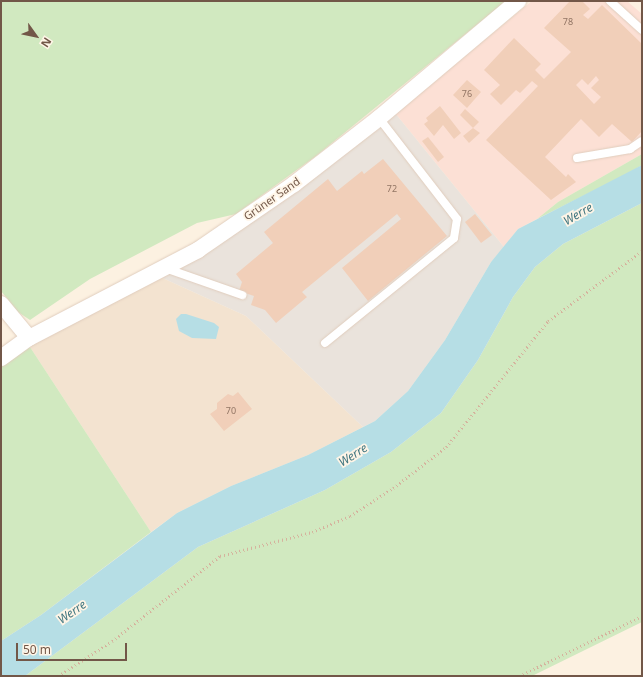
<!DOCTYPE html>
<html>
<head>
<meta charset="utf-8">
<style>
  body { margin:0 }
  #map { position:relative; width:643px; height:677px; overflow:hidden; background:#fcf1e1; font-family:"Noto Sans",sans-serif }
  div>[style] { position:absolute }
  .residential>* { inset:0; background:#f3e3d0 }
  .commercial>* { inset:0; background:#fce0d5 }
  .industrial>* { inset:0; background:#eae3dc }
  .green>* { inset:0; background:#d1e9c0 }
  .water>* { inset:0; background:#b6dee5 }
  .building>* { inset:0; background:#f1cfb9 }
  .path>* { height:2.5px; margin-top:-1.25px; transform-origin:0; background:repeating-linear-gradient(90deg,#d5b29d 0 1px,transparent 0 4px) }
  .roads { filter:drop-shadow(0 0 1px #e0cdbd) drop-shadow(0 0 1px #e0cdbd) }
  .service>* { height:8px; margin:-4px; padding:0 4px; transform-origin:4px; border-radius:4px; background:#fff }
  .minor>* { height:16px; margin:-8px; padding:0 8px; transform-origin:8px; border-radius:8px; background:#fff }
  span { translate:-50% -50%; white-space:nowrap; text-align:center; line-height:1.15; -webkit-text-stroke:3.5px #fff5e7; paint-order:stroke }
  .number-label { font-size:9px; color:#927564 }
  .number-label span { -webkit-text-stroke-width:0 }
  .street-label { font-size:11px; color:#725748 }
  .water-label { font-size:12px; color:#3f757f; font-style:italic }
  .frame { position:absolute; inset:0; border:2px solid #725748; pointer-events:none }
  .north { position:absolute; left:16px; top:16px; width:40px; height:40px; -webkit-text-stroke:3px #fff5e7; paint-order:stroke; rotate:123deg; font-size:11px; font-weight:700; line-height:16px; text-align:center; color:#725748 }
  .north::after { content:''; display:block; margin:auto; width:14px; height:18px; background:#725748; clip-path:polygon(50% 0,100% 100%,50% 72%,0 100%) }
  .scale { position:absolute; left:16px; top:643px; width:111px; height:18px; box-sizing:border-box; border:2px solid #725748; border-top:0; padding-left:5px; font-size:12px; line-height:14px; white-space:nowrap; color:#725748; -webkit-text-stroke:3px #fff5e7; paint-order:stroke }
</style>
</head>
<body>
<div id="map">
  <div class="residential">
    <div style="clip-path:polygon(156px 275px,246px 316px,363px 427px,308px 455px,231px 486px,177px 513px,151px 532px,30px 347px)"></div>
  </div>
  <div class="commercial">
    <div style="clip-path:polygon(532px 1px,627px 1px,642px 14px,642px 154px,558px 202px,537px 219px,518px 229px,504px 247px,395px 113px)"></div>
  </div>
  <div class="industrial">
    <div style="clip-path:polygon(395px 113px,504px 247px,491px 262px,445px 340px,408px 391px,375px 421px,363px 427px,246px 316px,156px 275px)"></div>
  </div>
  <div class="green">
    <div style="clip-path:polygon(1px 1px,506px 1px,316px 156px,236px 214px,197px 223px,90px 279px,30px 320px,18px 312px,1px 291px)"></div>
    <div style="clip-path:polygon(642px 154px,642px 165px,629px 173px,537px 219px,558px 202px)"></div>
    <div style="clip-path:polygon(642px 203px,642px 622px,532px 676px,25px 676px,198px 547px,325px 490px,391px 452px,441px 413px,478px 360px,513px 297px,535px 267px,563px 244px)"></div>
    <div style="clip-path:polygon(30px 347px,151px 532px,41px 615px,1px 641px,1px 367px)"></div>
  </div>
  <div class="water">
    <div style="clip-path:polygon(642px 165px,642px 203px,563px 244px,535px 267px,513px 297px,478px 360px,441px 413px,391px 452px,325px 490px,198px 547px,25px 676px,1px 676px,1px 641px,41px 615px,177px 513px,231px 486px,308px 455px,375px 421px,408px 391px,445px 340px,491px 262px,518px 229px)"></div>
    <div style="clip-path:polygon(186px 314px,214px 323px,219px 327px,216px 339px,192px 338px,179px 331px,176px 319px,181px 314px)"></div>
  </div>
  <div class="building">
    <div style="clip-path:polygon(evenodd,570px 1px,582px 1px,590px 9px,583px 15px,588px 19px,602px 5px,642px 44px,642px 131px,632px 142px,612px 124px,599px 137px,581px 119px,545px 157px,566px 177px,568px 174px,576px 182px,551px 200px,486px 140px,538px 86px,532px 81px,520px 93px,516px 90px,501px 105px,490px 94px,500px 85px,484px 70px,514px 38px,541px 64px,535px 70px,544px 79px,571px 52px,544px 28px,570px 1px,596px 76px,599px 80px,591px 88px,601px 97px,594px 104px,576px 85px,582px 79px,588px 85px,596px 76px)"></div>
    <div style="clip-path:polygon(467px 80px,481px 92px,467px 108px,453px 95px)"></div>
    <div style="clip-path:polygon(440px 106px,461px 133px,454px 139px,443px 125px,434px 136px,424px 124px,428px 121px,426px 118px)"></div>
    <div style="clip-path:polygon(465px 109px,479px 122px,473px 128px,460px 115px)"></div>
    <div style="clip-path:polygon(473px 128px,480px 133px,469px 143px,463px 136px)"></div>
    <div style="clip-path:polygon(428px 137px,444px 157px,438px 162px,422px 141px)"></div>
    <div style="clip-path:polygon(383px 159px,447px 236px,368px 301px,342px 268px,401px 219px,397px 214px,302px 292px,307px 297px,276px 323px,265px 310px,251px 305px,254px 296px,239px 291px,242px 282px,236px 274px,273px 243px,264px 232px,328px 179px,337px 191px,362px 171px,364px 174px)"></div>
    <div style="clip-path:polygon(475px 214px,492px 235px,481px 243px,465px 222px)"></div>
    <div style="clip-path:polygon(238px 392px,252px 409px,224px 431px,210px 414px,217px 409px,217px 403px,228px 394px,233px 396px)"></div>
  </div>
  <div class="path">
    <div style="left:58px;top:676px;width:64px;rotate:-32.9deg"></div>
    <div style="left:112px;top:641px;width:137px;rotate:-38.2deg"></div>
    <div style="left:220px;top:556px;width:95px;rotate:-14.6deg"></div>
    <div style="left:312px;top:532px;width:41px;rotate:-22.8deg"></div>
    <div style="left:350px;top:516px;width:51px;rotate:-33.1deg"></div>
    <div style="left:393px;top:488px;width:67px;rotate:-37.7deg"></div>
    <div style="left:446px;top:447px;width:162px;rotate:-51deg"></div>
    <div style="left:548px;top:321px;width:117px;rotate:-36.7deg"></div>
    <div style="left:519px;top:676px;width:137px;rotate:-26deg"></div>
  </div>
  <div class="roads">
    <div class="service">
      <div style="left:610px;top:1px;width:43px;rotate:42.2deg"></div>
      <div style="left:577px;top:158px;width:54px;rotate:-9.6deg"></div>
      <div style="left:630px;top:149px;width:14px;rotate:-34deg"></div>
      <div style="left:165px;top:268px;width:82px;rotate:19.3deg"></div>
      <div style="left:325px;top:343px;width:166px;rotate:-39.1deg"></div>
      <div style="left:454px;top:238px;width:19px;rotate:-81deg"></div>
      <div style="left:457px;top:219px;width:128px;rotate:-127.7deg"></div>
    </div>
    <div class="minor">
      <div style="left:1px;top:304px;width:44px;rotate:50.5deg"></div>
      <div style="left:1px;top:358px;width:34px;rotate:-36deg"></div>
      <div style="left:29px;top:338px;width:191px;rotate:-27.5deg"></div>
      <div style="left:198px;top:250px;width:116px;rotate:-34.5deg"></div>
      <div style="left:294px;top:184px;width:108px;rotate:-37.8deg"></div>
      <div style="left:379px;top:118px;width:182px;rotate:-40.1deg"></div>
    </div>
  </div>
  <div class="number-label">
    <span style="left:568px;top:22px">78</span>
    <span style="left:467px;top:94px">76</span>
    <span style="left:392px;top:189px">72</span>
    <span style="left:231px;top:411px">70</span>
  </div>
  <div class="street-label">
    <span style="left:272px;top:199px;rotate:-35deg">Grüner Sand</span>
  </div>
  <div class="water-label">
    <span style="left:578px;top:214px;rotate:-30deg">Werre</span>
    <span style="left:353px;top:455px;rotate:-32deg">Werre</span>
    <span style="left:72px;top:612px;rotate:-35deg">Werre</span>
  </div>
  <div class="frame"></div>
  <div class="north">N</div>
  <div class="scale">50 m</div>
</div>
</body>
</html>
